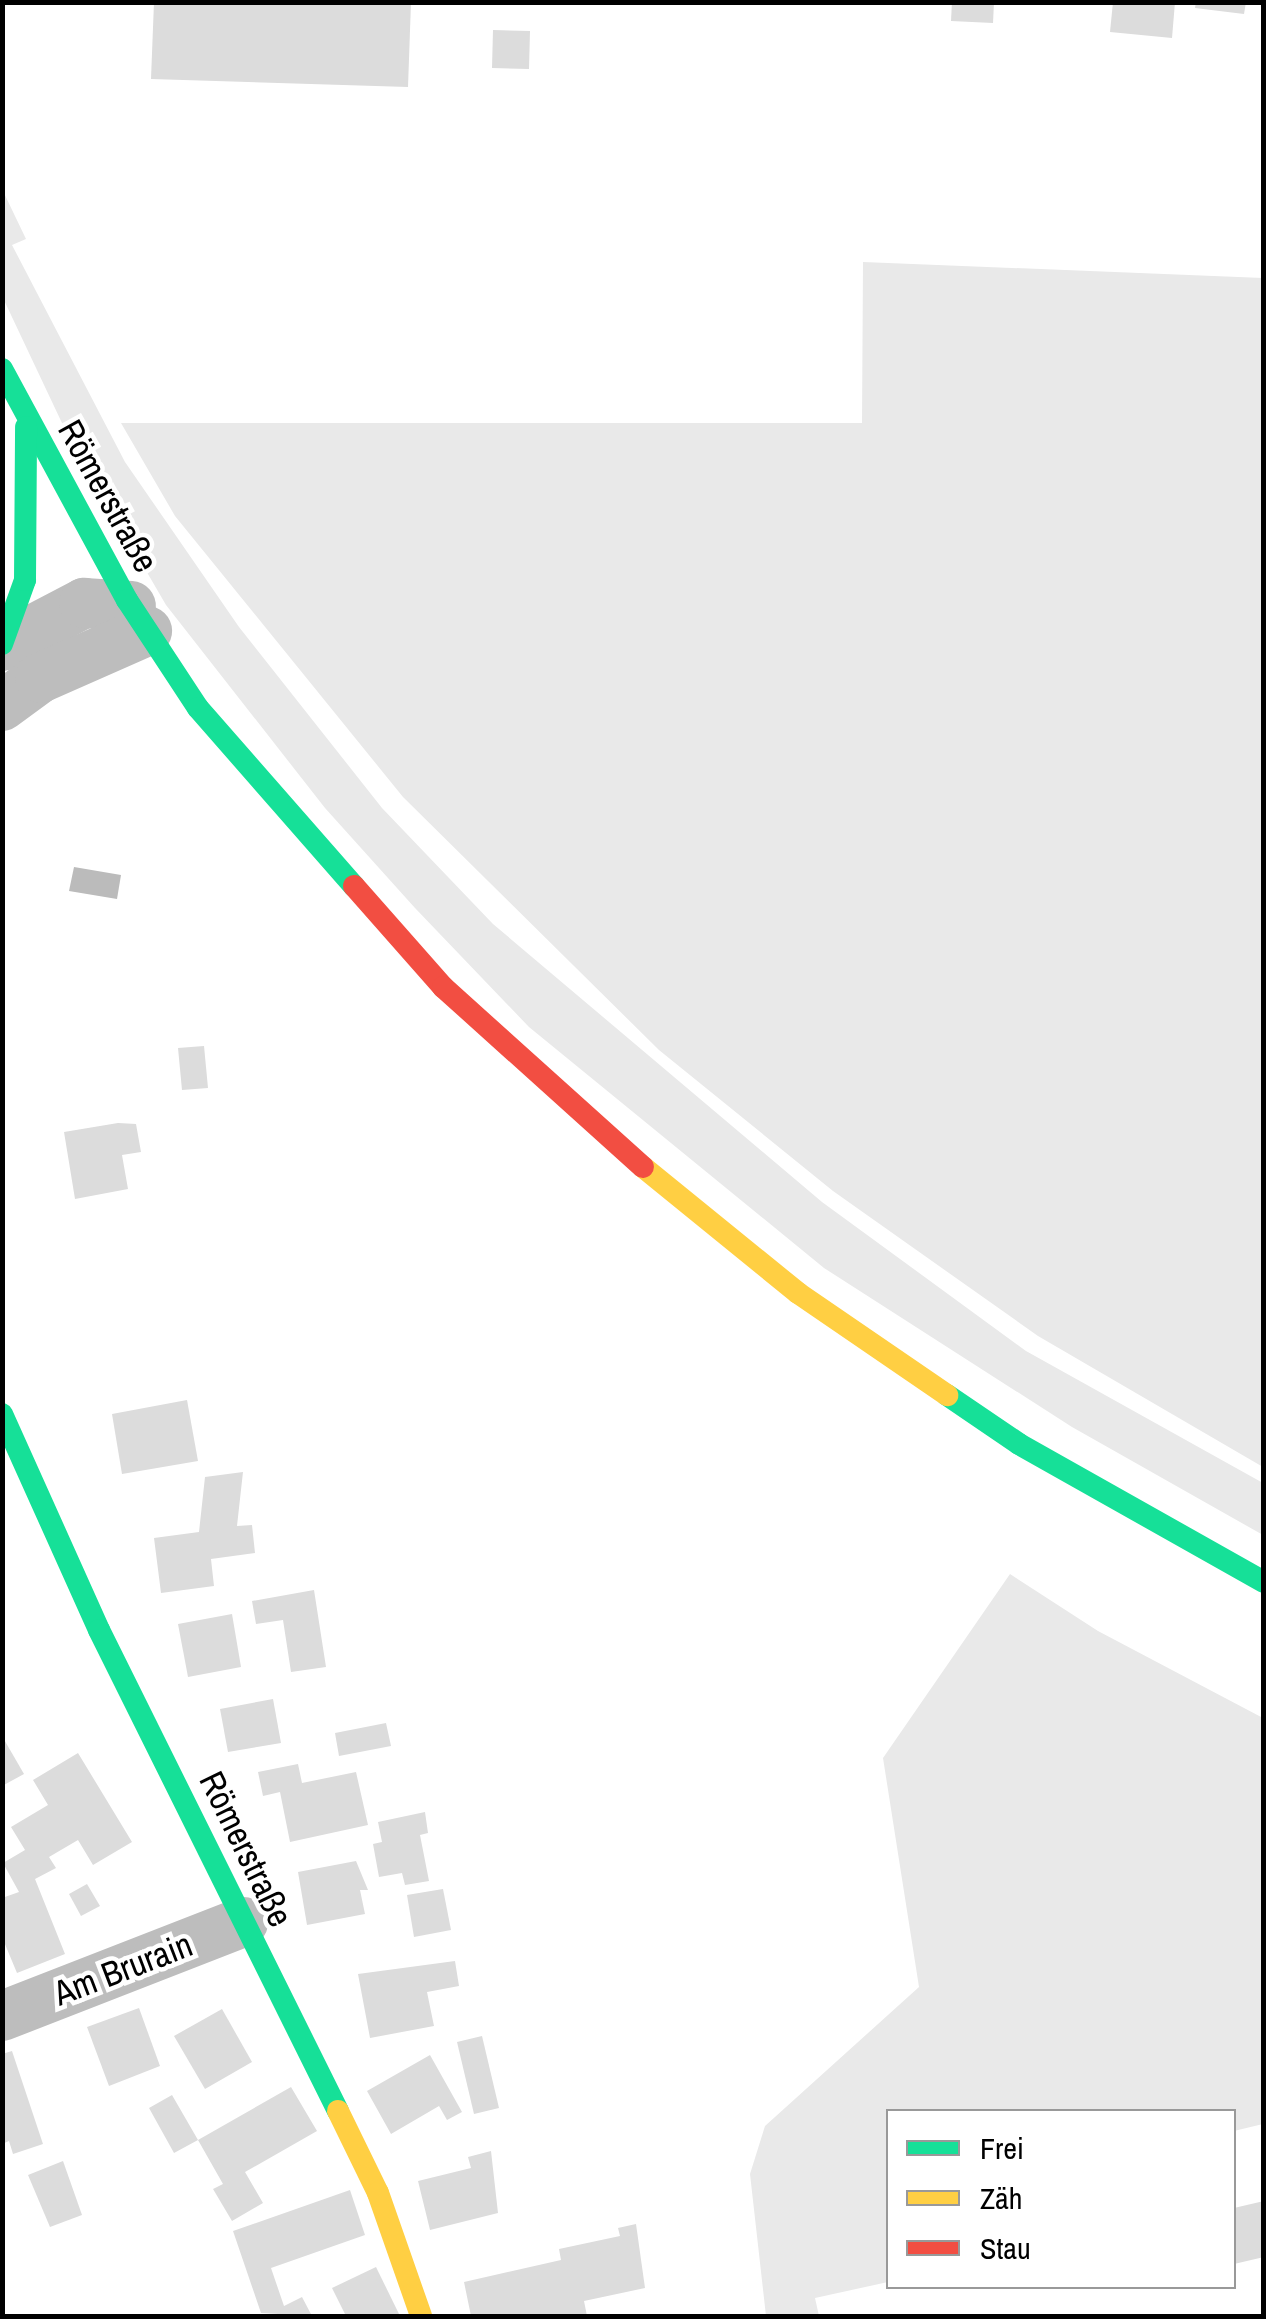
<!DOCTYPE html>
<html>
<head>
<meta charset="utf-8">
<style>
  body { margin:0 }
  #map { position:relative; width:1266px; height:2319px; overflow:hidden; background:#fff; font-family:"Archivo Narrow",sans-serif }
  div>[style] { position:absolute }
  .green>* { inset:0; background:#e9e9e9 }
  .water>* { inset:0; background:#bbb }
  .building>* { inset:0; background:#dcdcdc }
  .street>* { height:50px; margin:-25px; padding:0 25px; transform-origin:25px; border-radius:25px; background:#bdbdbd }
  .fast>* { height:22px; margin:-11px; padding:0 11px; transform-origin:11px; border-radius:11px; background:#16e098 }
  .slow>* { height:22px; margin:-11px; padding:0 11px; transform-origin:11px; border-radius:11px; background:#ffcf43 }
  .jam>* { height:22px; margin:-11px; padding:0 11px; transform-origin:11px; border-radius:11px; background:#f24e42 }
  span { translate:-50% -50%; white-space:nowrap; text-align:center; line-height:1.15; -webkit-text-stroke:9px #fff; paint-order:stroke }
  .street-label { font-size:35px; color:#000 }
  .frame { position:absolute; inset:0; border:5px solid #000; pointer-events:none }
  .legend { position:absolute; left:886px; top:2109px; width:350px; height:180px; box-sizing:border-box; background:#fff; border:2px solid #999; margin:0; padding:12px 18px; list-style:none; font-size:30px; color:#000 }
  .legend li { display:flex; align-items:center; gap:20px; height:50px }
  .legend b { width:50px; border:2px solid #999 }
</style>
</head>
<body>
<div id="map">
  <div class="green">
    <div style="clip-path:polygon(3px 191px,26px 239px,12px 245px,125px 462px,239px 627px,382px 808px,493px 924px,822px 1202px,1026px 1351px,1263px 1483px,1263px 1535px,1072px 1427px,824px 1268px,529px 1027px,415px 908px,325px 808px,166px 605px,70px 440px,3px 298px)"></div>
    <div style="clip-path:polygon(863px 262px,1263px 278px,1263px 1467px,1038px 1336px,833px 1191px,659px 1050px,403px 797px,175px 516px,121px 423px,862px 423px)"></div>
    <div style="clip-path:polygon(1010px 1574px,1098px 1631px,1263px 1718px,1263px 2124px,1234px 2131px,1234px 2112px,888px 2112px,888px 2282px,815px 2298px,819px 2316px,766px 2316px,750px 2174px,765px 2126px,919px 1987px,883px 1758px)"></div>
  </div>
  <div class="water">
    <div style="clip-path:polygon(74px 867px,121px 875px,117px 899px,69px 891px)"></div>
  </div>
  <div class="building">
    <div style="clip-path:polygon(154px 2px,411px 2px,408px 87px,151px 79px)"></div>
    <div style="clip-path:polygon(952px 2px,994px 2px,993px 23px,951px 21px)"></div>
    <div style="clip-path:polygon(1113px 2px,1175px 2px,1172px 38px,1110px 32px)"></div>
    <div style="clip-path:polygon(1196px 2px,1246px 2px,1244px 14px,1195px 8px)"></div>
    <div style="clip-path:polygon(493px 30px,530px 31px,529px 69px,492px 68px)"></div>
    <div style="clip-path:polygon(204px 1046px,208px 1088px,182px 1090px,178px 1048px)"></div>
    <div style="clip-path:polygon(118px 1123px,136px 1124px,141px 1152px,122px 1155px,128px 1189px,75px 1199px,64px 1132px)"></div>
    <div style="clip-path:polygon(187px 1400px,198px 1461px,122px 1474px,112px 1414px)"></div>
    <div style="clip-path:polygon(243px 1472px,237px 1526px,252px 1525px,255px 1553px,211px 1559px,214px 1586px,161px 1593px,154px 1538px,199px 1532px,205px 1477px)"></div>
    <div style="clip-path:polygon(314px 1590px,326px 1667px,291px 1672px,283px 1620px,256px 1624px,252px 1601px)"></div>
    <div style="clip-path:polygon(232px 1614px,241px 1667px,188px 1677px,178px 1624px)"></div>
    <div style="clip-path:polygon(273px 1699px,281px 1743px,228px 1752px,220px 1709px)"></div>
    <div style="clip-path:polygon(386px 1723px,391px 1746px,339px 1756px,335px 1733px)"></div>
    <div style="clip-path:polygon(2px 1736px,24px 1774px,2px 1786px)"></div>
    <div style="clip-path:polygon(78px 1753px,132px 1842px,93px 1865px,78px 1840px,49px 1857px,56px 1868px,35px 1879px,65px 1954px,17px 1973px,2px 1937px,2px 1898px,19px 1892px,3px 1863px,25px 1850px,11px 1827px,48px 1805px,33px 1780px)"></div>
    <div style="clip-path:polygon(298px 1764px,302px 1783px,356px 1772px,368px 1825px,290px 1842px,280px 1792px,263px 1796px,258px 1772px)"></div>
    <div style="clip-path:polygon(425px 1812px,428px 1833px,420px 1835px,429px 1881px,405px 1885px,402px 1873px,379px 1877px,373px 1844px,382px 1842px,378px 1822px)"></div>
    <div style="clip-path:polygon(356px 1861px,368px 1890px,360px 1890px,365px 1914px,307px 1925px,298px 1872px)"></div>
    <div style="clip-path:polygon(87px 1884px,100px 1906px,81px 1916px,69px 1894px)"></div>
    <div style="clip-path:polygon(443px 1889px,451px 1930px,414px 1937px,407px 1895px)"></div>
    <div style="clip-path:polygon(455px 1961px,459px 1986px,427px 1992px,434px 2026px,370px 2038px,358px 1974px)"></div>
    <div style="clip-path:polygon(139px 2008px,160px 2066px,109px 2086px,87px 2027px)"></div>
    <div style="clip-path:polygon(222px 2009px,252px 2062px,205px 2089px,174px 2036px)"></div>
    <div style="clip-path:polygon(482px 2036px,499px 2108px,474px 2114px,457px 2042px)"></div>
    <div style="clip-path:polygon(12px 2051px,43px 2144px,13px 2154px,9px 2141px,2px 2144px,2px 2054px)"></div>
    <div style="clip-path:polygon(430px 2055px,462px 2112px,447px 2120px,439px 2106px,391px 2134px,367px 2091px)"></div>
    <div style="clip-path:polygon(291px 2087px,317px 2131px,245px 2172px,263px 2203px,232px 2221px,213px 2189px,223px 2184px,198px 2140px,174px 2153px,149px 2108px,172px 2095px,198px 2140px)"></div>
    <div style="clip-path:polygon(491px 2151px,498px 2213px,430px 2230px,418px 2181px,471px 2168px,468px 2157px)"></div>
    <div style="clip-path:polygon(63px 2161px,82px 2215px,50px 2227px,28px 2175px)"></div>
    <div style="clip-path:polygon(350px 2190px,365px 2235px,271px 2268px,284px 2306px,302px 2297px,312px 2316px,261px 2313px,233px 2231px)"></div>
    <div style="clip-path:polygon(1264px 2201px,1264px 2257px,1234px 2264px,1234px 2208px)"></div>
    <div style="clip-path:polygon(636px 2224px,645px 2288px,584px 2301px,587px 2316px,471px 2316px,464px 2282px,561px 2260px,559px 2249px,620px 2236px,618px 2228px)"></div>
    <div style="clip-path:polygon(376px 2267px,400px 2316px,346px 2316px,332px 2288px)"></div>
  </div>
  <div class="street">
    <div style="left:2px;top:646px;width:93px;rotate:-27.7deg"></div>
    <div style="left:84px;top:603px;width:47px;rotate:3.7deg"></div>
    <div style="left:2px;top:706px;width:47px;rotate:-36.4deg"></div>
    <div style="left:40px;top:678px;width:117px;rotate:-23.7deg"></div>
    <div style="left:2px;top:2016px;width:259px;rotate:-21.3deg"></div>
  </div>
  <div class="fast">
    <div style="left:2px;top:369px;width:263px;rotate:61.6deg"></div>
    <div style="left:127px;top:600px;width:129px;rotate:56.7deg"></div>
    <div style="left:198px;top:708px;width:237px;rotate:48.8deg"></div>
    <div style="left:2px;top:644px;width:68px;rotate:-70.2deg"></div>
    <div style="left:25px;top:580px;width:153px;rotate:-89.6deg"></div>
    <div style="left:947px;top:1395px;width:87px;rotate:34.2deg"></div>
    <div style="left:1019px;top:1444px;width:281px;rotate:29.4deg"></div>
    <div style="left:2px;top:1414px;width:237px;rotate:65.8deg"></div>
    <div style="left:99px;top:1630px;width:537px;rotate:63.58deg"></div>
  </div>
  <div class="slow">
    <div style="left:643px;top:1167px;width:200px;rotate:39.1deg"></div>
    <div style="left:798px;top:1293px;width:181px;rotate:34.4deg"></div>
    <div style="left:338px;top:2111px;width:91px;rotate:64deg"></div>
    <div style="left:378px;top:2193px;width:130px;rotate:70.7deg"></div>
  </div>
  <div class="jam">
    <div style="left:354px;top:886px;width:135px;rotate:48.6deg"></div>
    <div style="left:443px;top:987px;width:269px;rotate:42deg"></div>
  </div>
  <div class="street-label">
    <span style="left:108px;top:496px;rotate:61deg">Römerstraße</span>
    <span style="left:246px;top:1849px;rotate:64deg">Römerstraße</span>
    <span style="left:123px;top:1969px;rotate:-21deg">Am Brurain</span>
  </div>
  <div class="frame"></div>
  <ul class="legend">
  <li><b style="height:12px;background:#16e098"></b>Frei</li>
  <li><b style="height:12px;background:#ffcf43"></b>Zäh</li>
  <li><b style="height:12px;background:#f24e42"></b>Stau</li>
  </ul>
</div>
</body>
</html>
